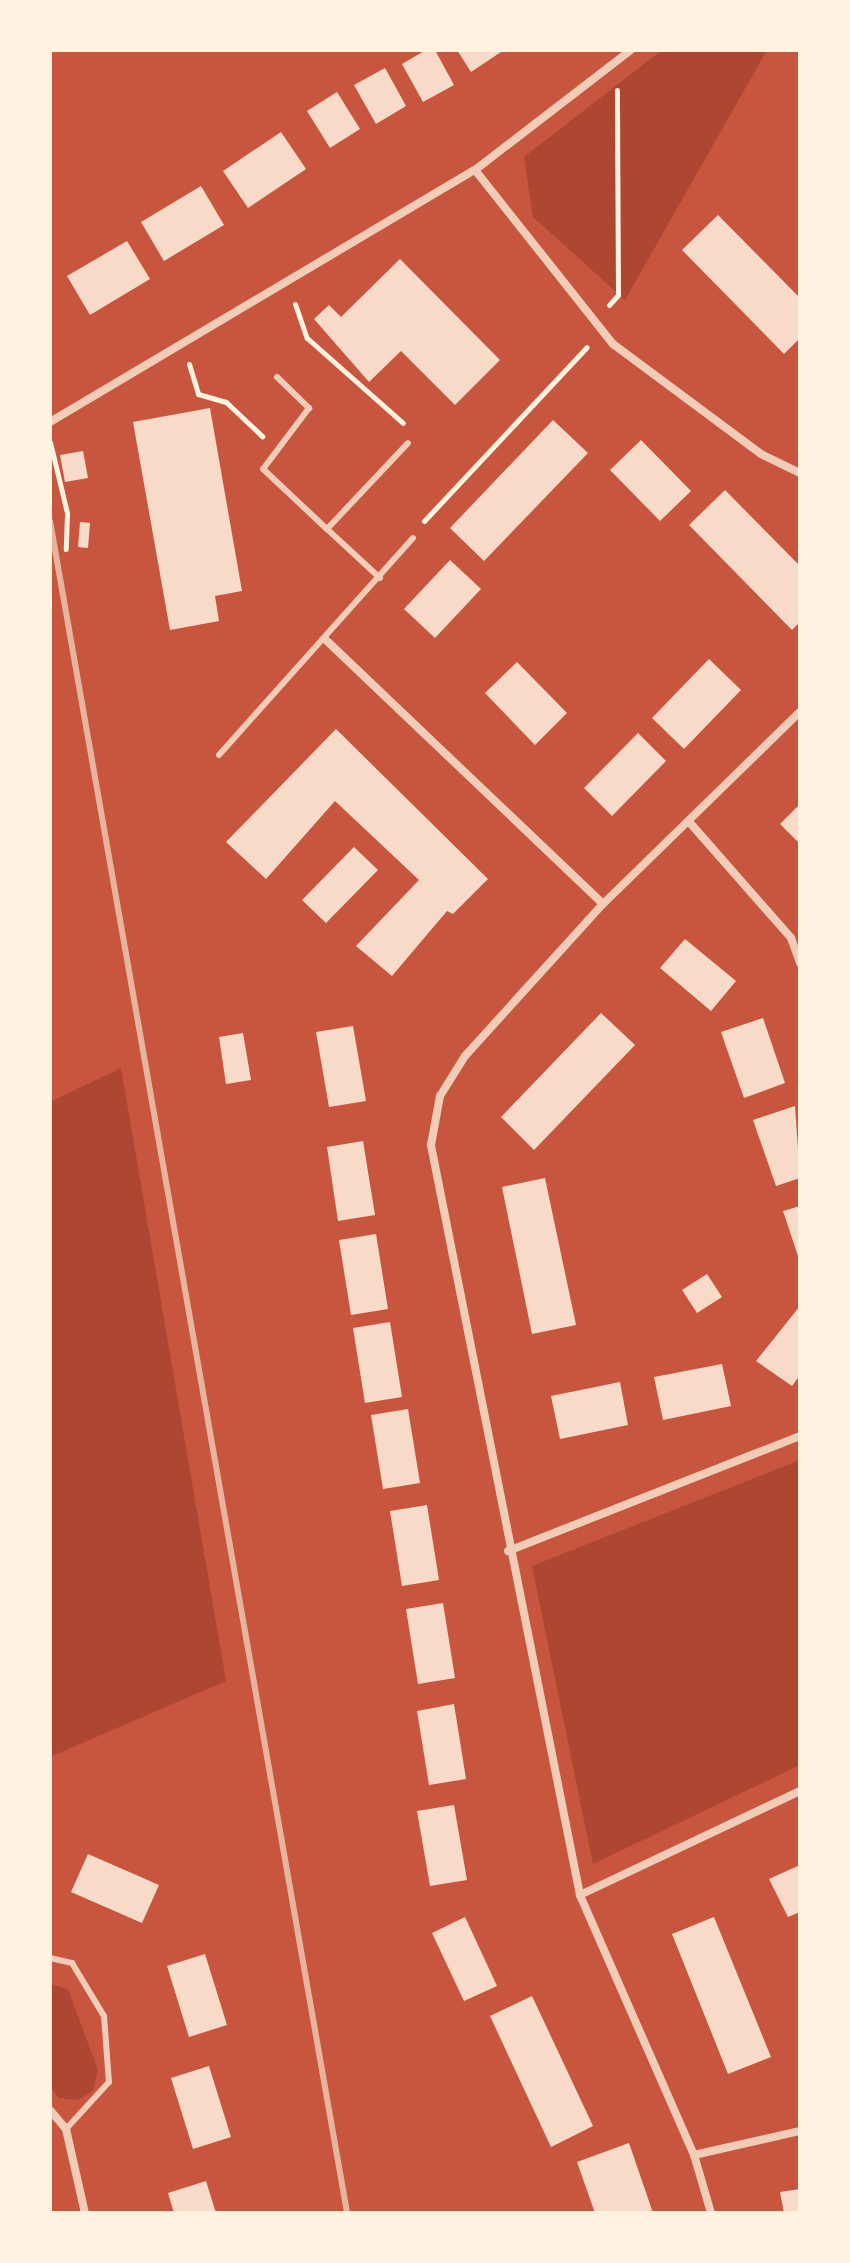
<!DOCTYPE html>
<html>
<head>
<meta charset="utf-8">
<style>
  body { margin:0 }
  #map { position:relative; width:850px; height:2263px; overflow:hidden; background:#c8553d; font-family:"Sofia Sans Condensed",sans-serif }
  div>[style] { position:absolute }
  .green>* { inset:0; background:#ae4732 }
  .building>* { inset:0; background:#f7dbc8 }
  .path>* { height:5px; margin:-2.5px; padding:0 2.5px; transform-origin:2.5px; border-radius:2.5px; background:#fff3e0 }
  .service>* { height:6px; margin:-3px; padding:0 3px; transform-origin:3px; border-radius:3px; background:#f1ccb7 }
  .minor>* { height:8px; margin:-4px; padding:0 4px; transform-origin:4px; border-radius:4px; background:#f1ccb7 }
  .rail>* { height:6px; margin:-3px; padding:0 3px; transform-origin:3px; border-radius:3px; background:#e9b49f }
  span { translate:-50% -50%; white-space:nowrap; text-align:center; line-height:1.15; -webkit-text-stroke:6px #fff3e0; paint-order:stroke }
  .frame { position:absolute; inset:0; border:52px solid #fff3e0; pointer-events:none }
</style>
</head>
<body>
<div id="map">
  <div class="green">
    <div style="clip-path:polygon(662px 50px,767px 50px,625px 300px,533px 217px,524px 157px)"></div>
    <div style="clip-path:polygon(121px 1068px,226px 1681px,50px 1757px,50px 1102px)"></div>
    <div style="clip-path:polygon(800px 1460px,800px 1765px,593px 1864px,532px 1566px)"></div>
    <div style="clip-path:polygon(50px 1984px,68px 1989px,98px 2070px,93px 2091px,78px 2100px,59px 2098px,50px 2087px)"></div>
  </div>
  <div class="building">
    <div style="clip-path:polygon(426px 50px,435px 50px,454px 85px,423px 102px,402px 64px)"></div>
    <div style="clip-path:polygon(457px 50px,499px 50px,501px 52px,471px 72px)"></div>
    <div style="clip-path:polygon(385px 68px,406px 106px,376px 124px,354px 85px)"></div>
    <div style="clip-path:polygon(337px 92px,360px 129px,330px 148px,307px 111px)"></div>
    <div style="clip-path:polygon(281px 132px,306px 169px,248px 208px,223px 171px)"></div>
    <div style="clip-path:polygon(201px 186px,224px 225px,164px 261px,141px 222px)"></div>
    <div style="clip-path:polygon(718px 215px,800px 298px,800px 338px,784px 354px,682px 250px)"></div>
    <div style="clip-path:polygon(127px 241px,150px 279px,90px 315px,67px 276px)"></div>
    <div style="clip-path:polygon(400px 259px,500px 360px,455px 405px,401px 351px,369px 382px,314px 319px,329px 305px,341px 317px)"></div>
    <div style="clip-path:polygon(210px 408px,242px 591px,215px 596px,219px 621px,170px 630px,133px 422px)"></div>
    <div style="clip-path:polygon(553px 420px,588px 453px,484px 561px,450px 528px)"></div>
    <div style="clip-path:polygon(641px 440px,691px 491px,660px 521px,610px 470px)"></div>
    <div style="clip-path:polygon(83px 451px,88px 478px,65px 482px,60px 455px)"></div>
    <div style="clip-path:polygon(725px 490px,800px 566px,800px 622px,792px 630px,689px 525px)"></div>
    <div style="clip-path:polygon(80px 522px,90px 523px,88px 548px,78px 547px)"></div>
    <div style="clip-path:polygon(450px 560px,481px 589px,435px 638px,404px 609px)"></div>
    <div style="clip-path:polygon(709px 659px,741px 690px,684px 749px,652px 718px)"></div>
    <div style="clip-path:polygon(517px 662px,567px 713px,535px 745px,485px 693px)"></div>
    <div style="clip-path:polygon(336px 729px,488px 879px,453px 914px,447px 911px,392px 976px,356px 946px,419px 880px,335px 801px,266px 879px,226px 842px)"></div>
    <div style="clip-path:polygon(638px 733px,666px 761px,612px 816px,584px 788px)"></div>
    <div style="clip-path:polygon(800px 804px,800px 844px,780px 824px)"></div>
    <div style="clip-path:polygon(354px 847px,378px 870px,326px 923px,302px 900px)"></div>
    <div style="clip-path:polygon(685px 939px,736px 981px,711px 1011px,660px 968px)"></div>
    <div style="clip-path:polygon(601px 1013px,635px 1045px,534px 1150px,501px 1117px)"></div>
    <div style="clip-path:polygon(763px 1018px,785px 1083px,744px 1098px,721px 1032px)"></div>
    <div style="clip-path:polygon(353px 1026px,366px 1101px,329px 1107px,316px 1032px)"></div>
    <div style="clip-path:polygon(243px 1033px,251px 1080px,226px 1084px,219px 1037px)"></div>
    <div style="clip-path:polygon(795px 1106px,800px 1178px,776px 1186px,753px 1120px)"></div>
    <div style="clip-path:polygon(363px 1141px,375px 1215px,338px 1221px,327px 1147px)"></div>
    <div style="clip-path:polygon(545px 1178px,576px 1325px,532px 1334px,502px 1187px)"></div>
    <div style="clip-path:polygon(800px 1206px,800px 1259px,799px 1259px,783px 1211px)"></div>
    <div style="clip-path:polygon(376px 1234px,388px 1309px,351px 1315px,339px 1240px)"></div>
    <div style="clip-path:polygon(707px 1274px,722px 1297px,697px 1313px,682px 1290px)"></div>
    <div style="clip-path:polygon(800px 1306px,800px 1375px,792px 1386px,756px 1361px)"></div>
    <div style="clip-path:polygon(390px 1322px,402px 1397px,365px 1403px,353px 1328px)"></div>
    <div style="clip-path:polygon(722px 1364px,731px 1406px,663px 1420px,654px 1377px)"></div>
    <div style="clip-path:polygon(620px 1382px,628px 1425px,560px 1439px,551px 1396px)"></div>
    <div style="clip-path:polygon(408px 1409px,420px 1483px,383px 1489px,371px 1415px)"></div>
    <div style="clip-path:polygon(427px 1505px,439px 1580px,402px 1586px,390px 1511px)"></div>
    <div style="clip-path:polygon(443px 1603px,455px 1678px,418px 1684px,406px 1609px)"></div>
    <div style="clip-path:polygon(454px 1704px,466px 1779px,429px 1785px,417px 1711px)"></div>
    <div style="clip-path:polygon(454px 1805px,467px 1880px,430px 1886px,417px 1811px)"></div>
    <div style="clip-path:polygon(88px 1854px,159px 1885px,142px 1923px,71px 1892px)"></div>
    <div style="clip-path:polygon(800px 1865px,800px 1912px,788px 1917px,769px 1879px)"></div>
    <div style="clip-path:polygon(465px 1917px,497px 1986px,464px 2001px,432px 1933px)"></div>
    <div style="clip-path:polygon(714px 1917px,771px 2057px,728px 2074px,672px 1934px)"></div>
    <div style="clip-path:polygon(205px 1954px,227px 2025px,189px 2037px,167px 1966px)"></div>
    <div style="clip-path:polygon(532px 1996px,593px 2126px,551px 2147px,490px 2016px)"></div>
    <div style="clip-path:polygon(209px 2066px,231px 2137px,193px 2149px,171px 2078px)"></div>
    <div style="clip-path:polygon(629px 2143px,653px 2213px,595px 2213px,577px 2162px)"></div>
    <div style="clip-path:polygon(206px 2181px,216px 2213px,174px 2213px,168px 2193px)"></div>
    <div style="clip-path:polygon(800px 2189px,800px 2213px,784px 2213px,780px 2192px)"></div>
  </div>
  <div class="path">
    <div style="left:295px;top:304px;width:36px;rotate:71deg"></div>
    <div style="left:307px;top:338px;width:128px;rotate:41.5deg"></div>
    <div style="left:609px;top:305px;width:13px;rotate:-48deg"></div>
    <div style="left:618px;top:295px;width:205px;rotate:-90.3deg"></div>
    <div style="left:189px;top:364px;width:31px;rotate:73deg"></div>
    <div style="left:198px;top:394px;width:29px;rotate:16deg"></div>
    <div style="left:226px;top:402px;width:50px;rotate:43.4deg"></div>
    <div style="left:50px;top:442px;width:73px;rotate:76.5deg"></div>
    <div style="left:67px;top:513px;width:36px;rotate:92deg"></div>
    <div style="left:424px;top:521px;width:238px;rotate:-46.9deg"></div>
  </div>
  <div class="service">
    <div style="left:277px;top:377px;width:45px;rotate:44.1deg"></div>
    <div style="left:309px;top:408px;width:76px;rotate:127deg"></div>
    <div style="left:263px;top:469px;width:88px;rotate:43.2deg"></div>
    <div style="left:380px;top:578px;width:72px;rotate:-137.2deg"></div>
    <div style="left:327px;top:529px;width:118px;rotate:-46.7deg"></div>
    <div style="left:219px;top:755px;width:291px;rotate:-48.2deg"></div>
    <div style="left:50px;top:1958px;width:23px;rotate:13deg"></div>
    <div style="left:72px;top:1963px;width:62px;rotate:58.9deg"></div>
    <div style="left:104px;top:2016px;width:66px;rotate:85.7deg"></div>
    <div style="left:109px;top:2082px;width:64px;rotate:132.5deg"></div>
  </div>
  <div class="minor">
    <div style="left:475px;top:170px;width:222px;rotate:51.6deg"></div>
    <div style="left:613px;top:344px;width:184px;rotate:36.6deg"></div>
    <div style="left:761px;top:454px;width:43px;rotate:26deg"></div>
    <div style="left:50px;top:422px;width:494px;rotate:-30.7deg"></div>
    <div style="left:475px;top:170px;width:197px;rotate:-37.6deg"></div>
    <div style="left:327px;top:641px;width:381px;rotate:43.6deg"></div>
    <div style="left:691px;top:824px;width:152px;rotate:48.7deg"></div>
    <div style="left:791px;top:938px;width:27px;rotate:70deg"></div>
    <div style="left:508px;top:1551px;width:314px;rotate:-21.5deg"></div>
    <div style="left:580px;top:1895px;width:243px;rotate:-25.3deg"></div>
    <div style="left:50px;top:2110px;width:25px;rotate:50deg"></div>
    <div style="left:66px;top:2129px;width:86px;rotate:77.3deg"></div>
    <div style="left:694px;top:2155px;width:109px;rotate:-12.8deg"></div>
    <div style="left:711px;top:2213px;width:60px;rotate:-106.3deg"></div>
    <div style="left:694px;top:2155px;width:284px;rotate:-113.7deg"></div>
    <div style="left:580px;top:1895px;width:765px;rotate:-101.24deg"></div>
    <div style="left:431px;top:1145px;width:50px;rotate:-79.6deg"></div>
    <div style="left:440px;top:1096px;width:47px;rotate:-58deg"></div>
    <div style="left:465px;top:1056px;width:205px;rotate:-47.8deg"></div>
    <div style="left:603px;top:904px;width:275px;rotate:-44.3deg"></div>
  </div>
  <div class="rail">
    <div style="left:50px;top:521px;width:1718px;rotate:80.04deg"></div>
  </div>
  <div class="frame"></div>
</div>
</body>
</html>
